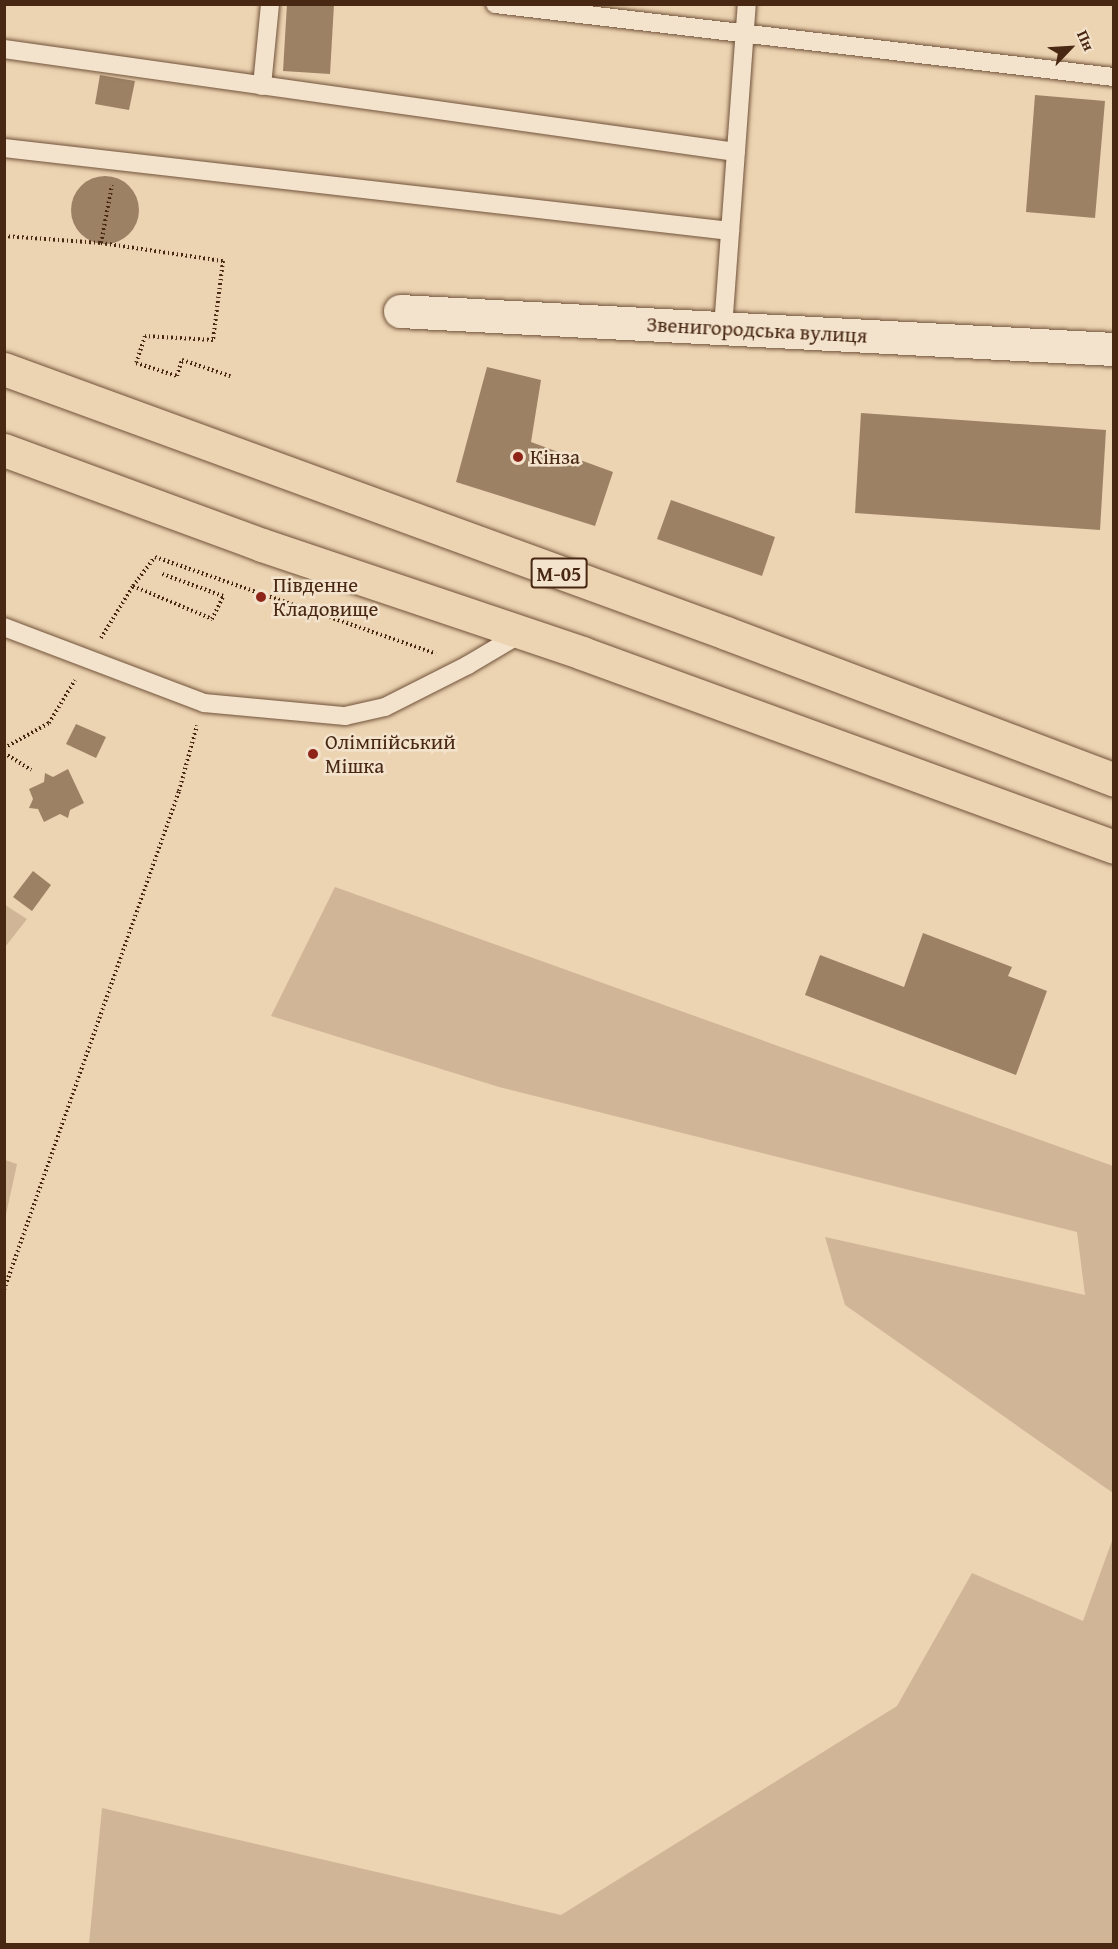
<!DOCTYPE html>
<html>
<head>
<meta charset="utf-8">
<style>
  body { margin:0 }
  #map { position:relative; width:1118px; height:1949px; overflow:hidden; background:#ecd3b1; font-family:"Gentium Book Plus",serif }
  div>[style] { position:absolute }
  .green>* { inset:0; background:#d0b696 }
  .building>* { inset:0; background:#9d8165 }
  .round { border-radius:50% }
  .path>* { height:4px; margin-top:-2px; transform-origin:0; background:repeating-linear-gradient(90deg,#482813 0 1.5px,transparent 0 4.5px) }
  .roads { filter:drop-shadow(0 0 2px #71533a) drop-shadow(0 0 2px #71533a) }
  .service>* { height:18px; margin:-9px; padding:0 9px; transform-origin:9px; border-radius:9px; background:#f3e2cc }
  .tertiary>* { height:33px; margin:-16.5px; padding:0 16.5px; transform-origin:16.5px; border-radius:16.5px; background:#f3e2cc }
  .trunk>* { height:33px; margin:-16.5px; padding:0 16.5px; transform-origin:16.5px; border-radius:16.5px; background:#ecd3b1 }
  .dots>* { width:16px; height:16px; translate:-50% -50%; box-sizing:border-box; border:3px solid #f3e2cc; border-radius:50% }
  span { translate:-50% -50%; white-space:nowrap; text-align:center; line-height:1.15; -webkit-text-stroke:5px #f3e2cc; paint-order:stroke }
  .shield-label span { padding:2px 4px; background:#f3e2cc; border:2px solid; border-radius:4px; -webkit-text-stroke-width:0 }
  .shield-label { font-size:20px; color:#482813; font-weight:700 }
  .street-label { font-size:21px; color:#482813 }
  .poi-label { font-size:21px; color:#482813 }
  .left { translate:0 -50%; text-align:left }
  .frame { position:absolute; inset:0; border:6px solid #482813; pointer-events:none }
  .north { position:absolute; left:1040px; top:18px; width:60px; height:60px; -webkit-text-stroke:4px #f3e2cc; paint-order:stroke; rotate:65deg; font-size:16px; font-weight:700; line-height:24px; text-align:center; color:#482813 }
  .north::after { content:''; display:block; margin:auto; width:21px; height:27px; background:#482813; clip-path:polygon(50% 0,100% 100%,50% 72%,0 100%) }
</style>
</head>
<body>
<div id="map">
  <div class="green">
    <div style="clip-path:polygon(335px 887px,1113px 1166px,1113px 1493px,845px 1305px,825px 1237px,1085px 1295px,1077px 1232px,499px 1087px,271px 1016px)"></div>
    <div style="clip-path:polygon(5px 905px,27px 919px,5px 947px)"></div>
    <div style="clip-path:polygon(5px 1160px,17px 1164px,5px 1219px,4px 1160px)"></div>
    <div style="clip-path:polygon(1113px 1538px,1113px 1944px,89px 1944px,102px 1808px,561px 1915px,897px 1706px,972px 1573px,1083px 1621px)"></div>
  </div>
  <div class="building">
    <div style="clip-path:polygon(287px 4px,334px 4px,330px 74px,283px 71px)"></div>
    <div style="clip-path:polygon(100px 75px,135px 81px,129px 110px,95px 104px)"></div>
    <div style="clip-path:polygon(1035px 95px,1105px 101px,1095px 218px,1026px 212px)"></div>
    <div class="round" style="left:71px;top:176px;width:68px;height:68px"></div>
    <div style="clip-path:polygon(487px 367px,541px 380px,531px 442px,613px 472px,595px 526px,456px 482px)"></div>
    <div style="clip-path:polygon(861px 413px,1106px 430px,1100px 530px,855px 513px)"></div>
    <div style="clip-path:polygon(671px 500px,775px 537px,762px 576px,657px 539px)"></div>
    <div style="clip-path:polygon(76px 724px,106px 737px,96px 758px,66px 744px)"></div>
    <div style="clip-path:polygon(68px 769px,84px 803px,70px 810px,68px 818px,60px 814px,44px 822px,38px 809px,29px 808px,33px 799px,29px 789px,44px 782px,45px 773px,53px 777px)"></div>
    <div style="clip-path:polygon(33px 871px,51px 885px,32px 911px,13px 897px)"></div>
    <div style="clip-path:polygon(923px 933px,1012px 967px,1008px 976px,1047px 991px,1016px 1075px,805px 995px,820px 955px,904px 987px)"></div>
  </div>
  <div class="path">
    <div style="left:4px;top:236px;width:97px;rotate:4.1deg"></div>
    <div style="left:101px;top:243px;width:123px;rotate:8.4deg"></div>
    <div style="left:223px;top:261px;width:80px;rotate:97.2deg"></div>
    <div style="left:213px;top:340px;width:68px;rotate:-176.6deg"></div>
    <div style="left:145px;top:336px;width:28px;rotate:108deg"></div>
    <div style="left:136px;top:363px;width:43px;rotate:17.6deg"></div>
    <div style="left:177px;top:376px;width:17px;rotate:-73deg"></div>
    <div style="left:182px;top:360px;width:51px;rotate:18.4deg"></div>
    <div style="left:101px;top:243px;width:59px;rotate:-79.3deg"></div>
    <div style="left:133px;top:586px;width:36px;rotate:-53deg"></div>
    <div style="left:155px;top:557px;width:297px;rotate:19deg"></div>
    <div style="left:101px;top:638px;width:61px;rotate:-58.4deg"></div>
    <div style="left:133px;top:586px;width:86px;rotate:22.7deg"></div>
    <div style="left:212px;top:619px;width:25px;rotate:-64deg"></div>
    <div style="left:223px;top:596px;width:65px;rotate:-160.2deg"></div>
    <div style="left:4px;top:748px;width:51px;rotate:-29.1deg"></div>
    <div style="left:49px;top:723px;width:50px;rotate:-58.8deg"></div>
    <div style="left:4px;top:753px;width:32px;rotate:32deg"></div>
    <div style="left:4px;top:1290px;width:529px;rotate:-70.67deg"></div>
    <div style="left:179px;top:791px;width:68px;rotate:-74.7deg"></div>
  </div>
  <div class="roads">
    <div class="service">
      <div style="left:495px;top:4px;width:623px;rotate:6.73deg"></div>
      <div style="left:4px;top:49px;width:739px;rotate:8.01deg"></div>
      <div style="left:262px;top:86px;width:82px;rotate:-84.4deg"></div>
      <div style="left:4px;top:148px;width:731px;rotate:6.52deg"></div>
      <div style="left:723px;top:328px;width:325px;rotate:-85.8deg"></div>
      <div style="left:4px;top:627px;width:214px;rotate:20.8deg"></div>
      <div style="left:204px;top:703px;width:142px;rotate:5.3deg"></div>
      <div style="left:345px;top:716px;width:41px;rotate:-12.7deg"></div>
      <div style="left:385px;top:707px;width:93px;rotate:-26.8deg"></div>
      <div style="left:468px;top:665px;width:63px;rotate:-30.7deg"></div>
    </div>
    <div class="tertiary">
      <div style="left:400px;top:311px;width:715px;rotate:3.05deg"></div>
    </div>
    <div class="trunk">
      <div style="left:4px;top:369px;width:769px;rotate:20.08deg"></div>
      <div style="left:726px;top:633px;width:415px;rotate:20.7deg"></div>
      <div style="left:4px;top:450px;width:275px;rotate:20.2deg"></div>
      <div style="left:262px;top:545px;width:338px;rotate:18.6deg"></div>
      <div style="left:582px;top:653px;width:566px;rotate:20.03deg"></div>
    </div>
  </div>
  <div class="dots">
    <div style="left:518px;top:457px;background:#8f2418"></div>
    <div style="left:261px;top:597px;background:#8f2418"></div>
    <div style="left:313px;top:754px;background:#8f2418"></div>
  </div>
  <div class="shield-label">
    <span style="left:559px;top:573px">М-05</span>
  </div>
  <div class="street-label">
    <span style="left:757px;top:330px;rotate:3deg">Звенигородська вулиця</span>
  </div>
  <div class="poi-label">
    <span class="left" style="left:530px;top:457px">Кінза</span>
    <span class="left" style="left:273px;top:597px">Південне<br>Кладовище</span>
    <span class="left" style="left:325px;top:754px">Олімпійський<br>Мішка</span>
  </div>
  <div class="frame"></div>
  <div class="north">Пн</div>
</div>
</body>
</html>
